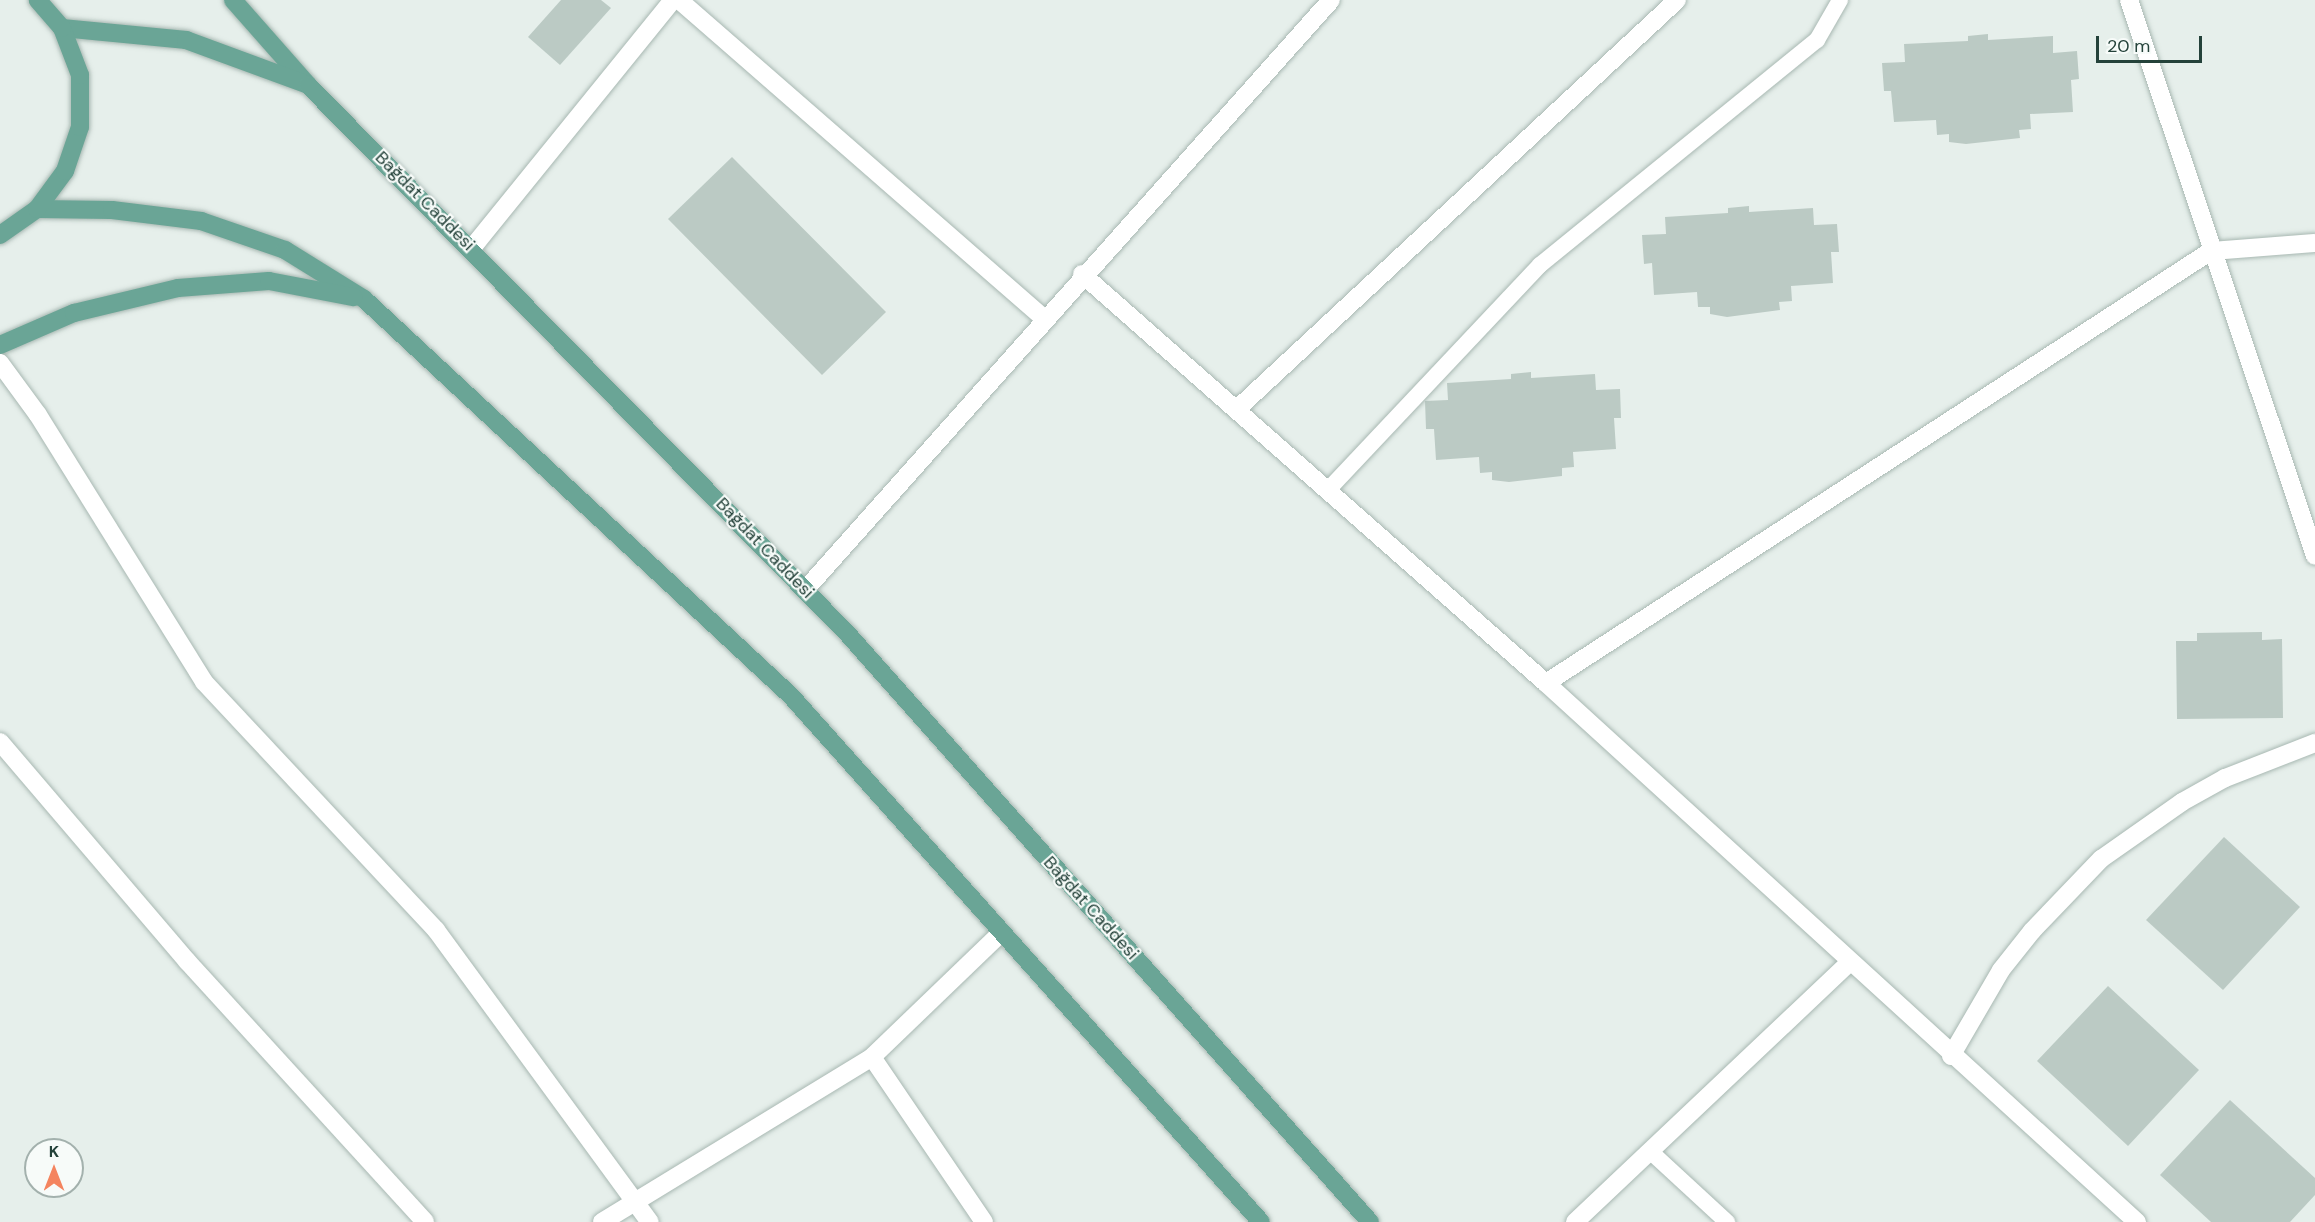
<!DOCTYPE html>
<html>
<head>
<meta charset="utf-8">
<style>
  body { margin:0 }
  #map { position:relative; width:2315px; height:1222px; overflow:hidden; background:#e6efeb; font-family:"DM Sans",sans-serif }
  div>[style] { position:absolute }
  .building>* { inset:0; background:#bbcac4 }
  .roads { filter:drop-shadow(0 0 2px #a8b8b2) drop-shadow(0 0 2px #a8b8b2) }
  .service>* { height:16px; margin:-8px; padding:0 8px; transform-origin:8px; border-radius:8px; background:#fff }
  .minor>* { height:18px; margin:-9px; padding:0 9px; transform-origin:9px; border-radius:9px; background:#fff }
  .primary>* { height:18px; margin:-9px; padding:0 9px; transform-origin:9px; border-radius:9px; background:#6aa596 }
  span { translate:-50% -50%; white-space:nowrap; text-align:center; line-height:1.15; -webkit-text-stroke:4.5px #f7fbf9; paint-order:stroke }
  .street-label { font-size:18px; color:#24423a }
  .north { position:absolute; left:24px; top:1138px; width:60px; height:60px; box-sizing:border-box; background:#f7fbf9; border:2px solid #a3b1ad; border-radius:50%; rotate:0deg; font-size:16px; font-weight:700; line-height:24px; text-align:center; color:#24423a }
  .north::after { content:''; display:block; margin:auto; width:21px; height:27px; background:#f4845f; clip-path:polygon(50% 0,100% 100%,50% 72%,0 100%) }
  .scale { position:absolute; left:2096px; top:36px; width:106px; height:27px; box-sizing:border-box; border:3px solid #24423a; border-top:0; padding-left:8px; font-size:18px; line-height:21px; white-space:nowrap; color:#24423a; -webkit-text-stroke:4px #f7fbf9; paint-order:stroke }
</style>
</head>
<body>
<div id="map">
  <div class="building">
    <div style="clip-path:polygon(561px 0,601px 0,611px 8px,560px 65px,528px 37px)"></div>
    <div style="clip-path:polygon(1988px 34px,1988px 40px,2053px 36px,2053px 53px,2077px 51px,2079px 79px,2071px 80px,2073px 112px,2030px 114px,2031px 129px,2019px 130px,2020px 138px,1966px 144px,1949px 142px,1949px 134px,1937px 135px,1936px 120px,1894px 122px,1891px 91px,1884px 91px,1882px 63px,1905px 62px,1904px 44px,1968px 41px,1968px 36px)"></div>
    <div style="clip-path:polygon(732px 157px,886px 312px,822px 375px,668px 219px)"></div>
    <div style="clip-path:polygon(1749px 206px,1749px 212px,1813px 208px,1814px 225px,1837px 224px,1839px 252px,1831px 252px,1833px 283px,1791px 286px,1792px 301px,1779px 302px,1780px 310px,1727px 317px,1710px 314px,1710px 307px,1698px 307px,1697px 292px,1654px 295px,1652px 263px,1644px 264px,1642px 235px,1666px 234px,1665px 217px,1728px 213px,1728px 208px)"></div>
    <div style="clip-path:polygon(1531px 372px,1531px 378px,1595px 374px,1596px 390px,1620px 389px,1621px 418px,1614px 418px,1616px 449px,1573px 452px,1574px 467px,1562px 468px,1562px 476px,1509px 482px,1492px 480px,1492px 472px,1480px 473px,1479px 457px,1436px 460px,1434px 429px,1426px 429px,1425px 401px,1448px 400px,1447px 383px,1511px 379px,1511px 374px)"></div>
    <div style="clip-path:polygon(2262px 632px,2262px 640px,2282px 639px,2283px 718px,2177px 719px,2176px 641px,2197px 641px,2197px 633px)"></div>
    <div style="clip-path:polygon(2224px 837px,2300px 907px,2223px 990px,2146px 920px)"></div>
    <div style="clip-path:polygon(2108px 986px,2199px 1070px,2128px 1146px,2037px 1061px)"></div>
    <div style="clip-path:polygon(2230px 1100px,2315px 1178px,2315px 1195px,2290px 1222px,2211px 1222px,2160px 1175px)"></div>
  </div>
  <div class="roads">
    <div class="service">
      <div style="left:1328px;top:490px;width:309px;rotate:-46.7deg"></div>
      <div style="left:1540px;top:265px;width:357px;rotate:-39.1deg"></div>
      <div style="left:1817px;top:40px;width:46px;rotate:-60.1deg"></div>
      <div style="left:1650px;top:1151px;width:105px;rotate:42.7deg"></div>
    </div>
    <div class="minor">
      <div style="left:679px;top:0;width:483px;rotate:41.1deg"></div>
      <div style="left:2129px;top:0;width:586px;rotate:71.5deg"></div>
      <div style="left:472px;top:248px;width:319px;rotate:-51deg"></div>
      <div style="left:1082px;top:274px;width:619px;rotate:41.4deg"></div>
      <div style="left:1546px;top:683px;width:800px;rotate:42.37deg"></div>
      <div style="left:0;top:363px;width:64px;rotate:53.8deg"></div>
      <div style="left:38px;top:415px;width:314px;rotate:58.1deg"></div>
      <div style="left:204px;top:682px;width:340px;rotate:46.9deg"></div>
      <div style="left:436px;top:930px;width:362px;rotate:53.8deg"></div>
      <div style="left:1236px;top:410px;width:602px;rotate:-42.91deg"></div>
      <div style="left:805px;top:590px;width:790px;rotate:-48.28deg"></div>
      <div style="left:1546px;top:683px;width:793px;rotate:-33.01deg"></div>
      <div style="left:2211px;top:251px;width:104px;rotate:-4.4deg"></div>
      <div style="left:0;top:742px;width:288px;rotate:49.5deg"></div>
      <div style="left:187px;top:961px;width:353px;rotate:47.6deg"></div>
      <div style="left:1951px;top:1056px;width:99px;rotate:-59.8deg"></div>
      <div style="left:2001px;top:970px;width:50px;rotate:-51.5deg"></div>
      <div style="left:2032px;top:931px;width:100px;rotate:-46.2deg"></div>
      <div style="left:2101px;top:859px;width:99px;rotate:-35.1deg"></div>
      <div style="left:2182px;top:802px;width:49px;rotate:-29.2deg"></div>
      <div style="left:2225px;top:778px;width:97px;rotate:-21.3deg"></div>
      <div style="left:602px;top:1222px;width:316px;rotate:-31.4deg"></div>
      <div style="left:984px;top:1222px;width:199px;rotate:-124.2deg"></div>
      <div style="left:872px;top:1057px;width:180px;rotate:-43.9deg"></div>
      <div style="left:1575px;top:1222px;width:378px;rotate:-43.4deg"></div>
    </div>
    <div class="primary">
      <div style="left:233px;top:0;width:112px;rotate:48.6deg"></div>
      <div style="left:62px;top:28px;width:125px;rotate:5.5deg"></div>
      <div style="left:186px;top:40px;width:130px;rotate:20.2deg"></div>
      <div style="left:308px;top:85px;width:767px;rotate:45.48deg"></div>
      <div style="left:846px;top:632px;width:789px;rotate:48.39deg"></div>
      <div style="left:37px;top:209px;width:75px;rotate:0.8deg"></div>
      <div style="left:112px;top:210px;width:90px;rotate:7deg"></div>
      <div style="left:201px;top:221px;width:89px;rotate:19deg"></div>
      <div style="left:285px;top:250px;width:93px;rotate:31.8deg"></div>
      <div style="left:364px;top:299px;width:583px;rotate:42.91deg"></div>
      <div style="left:791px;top:696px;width:705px;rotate:48.22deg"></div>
      <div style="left:0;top:235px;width:45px;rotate:-35.1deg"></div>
      <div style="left:37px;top:209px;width:47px;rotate:-53.6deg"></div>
      <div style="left:65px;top:171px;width:46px;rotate:-71.2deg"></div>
      <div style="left:80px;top:127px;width:52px;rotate:-90deg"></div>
      <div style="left:80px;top:75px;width:50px;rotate:-111deg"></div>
      <div style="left:62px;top:28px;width:37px;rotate:-131deg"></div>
      <div style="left:0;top:345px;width:81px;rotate:-23.4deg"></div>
      <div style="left:74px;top:313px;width:107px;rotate:-13.5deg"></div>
      <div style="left:178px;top:288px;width:91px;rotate:-4.4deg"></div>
      <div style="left:269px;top:281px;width:86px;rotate:10.8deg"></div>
    </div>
  </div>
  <div class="street-label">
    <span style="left:425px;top:201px;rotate:45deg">Bağdat Caddesi</span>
    <span style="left:765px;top:548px;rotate:46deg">Bağdat Caddesi</span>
    <span style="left:1091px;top:908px;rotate:48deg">Bağdat Caddesi</span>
  </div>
  <div class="north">K</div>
  <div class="scale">20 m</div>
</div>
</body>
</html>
